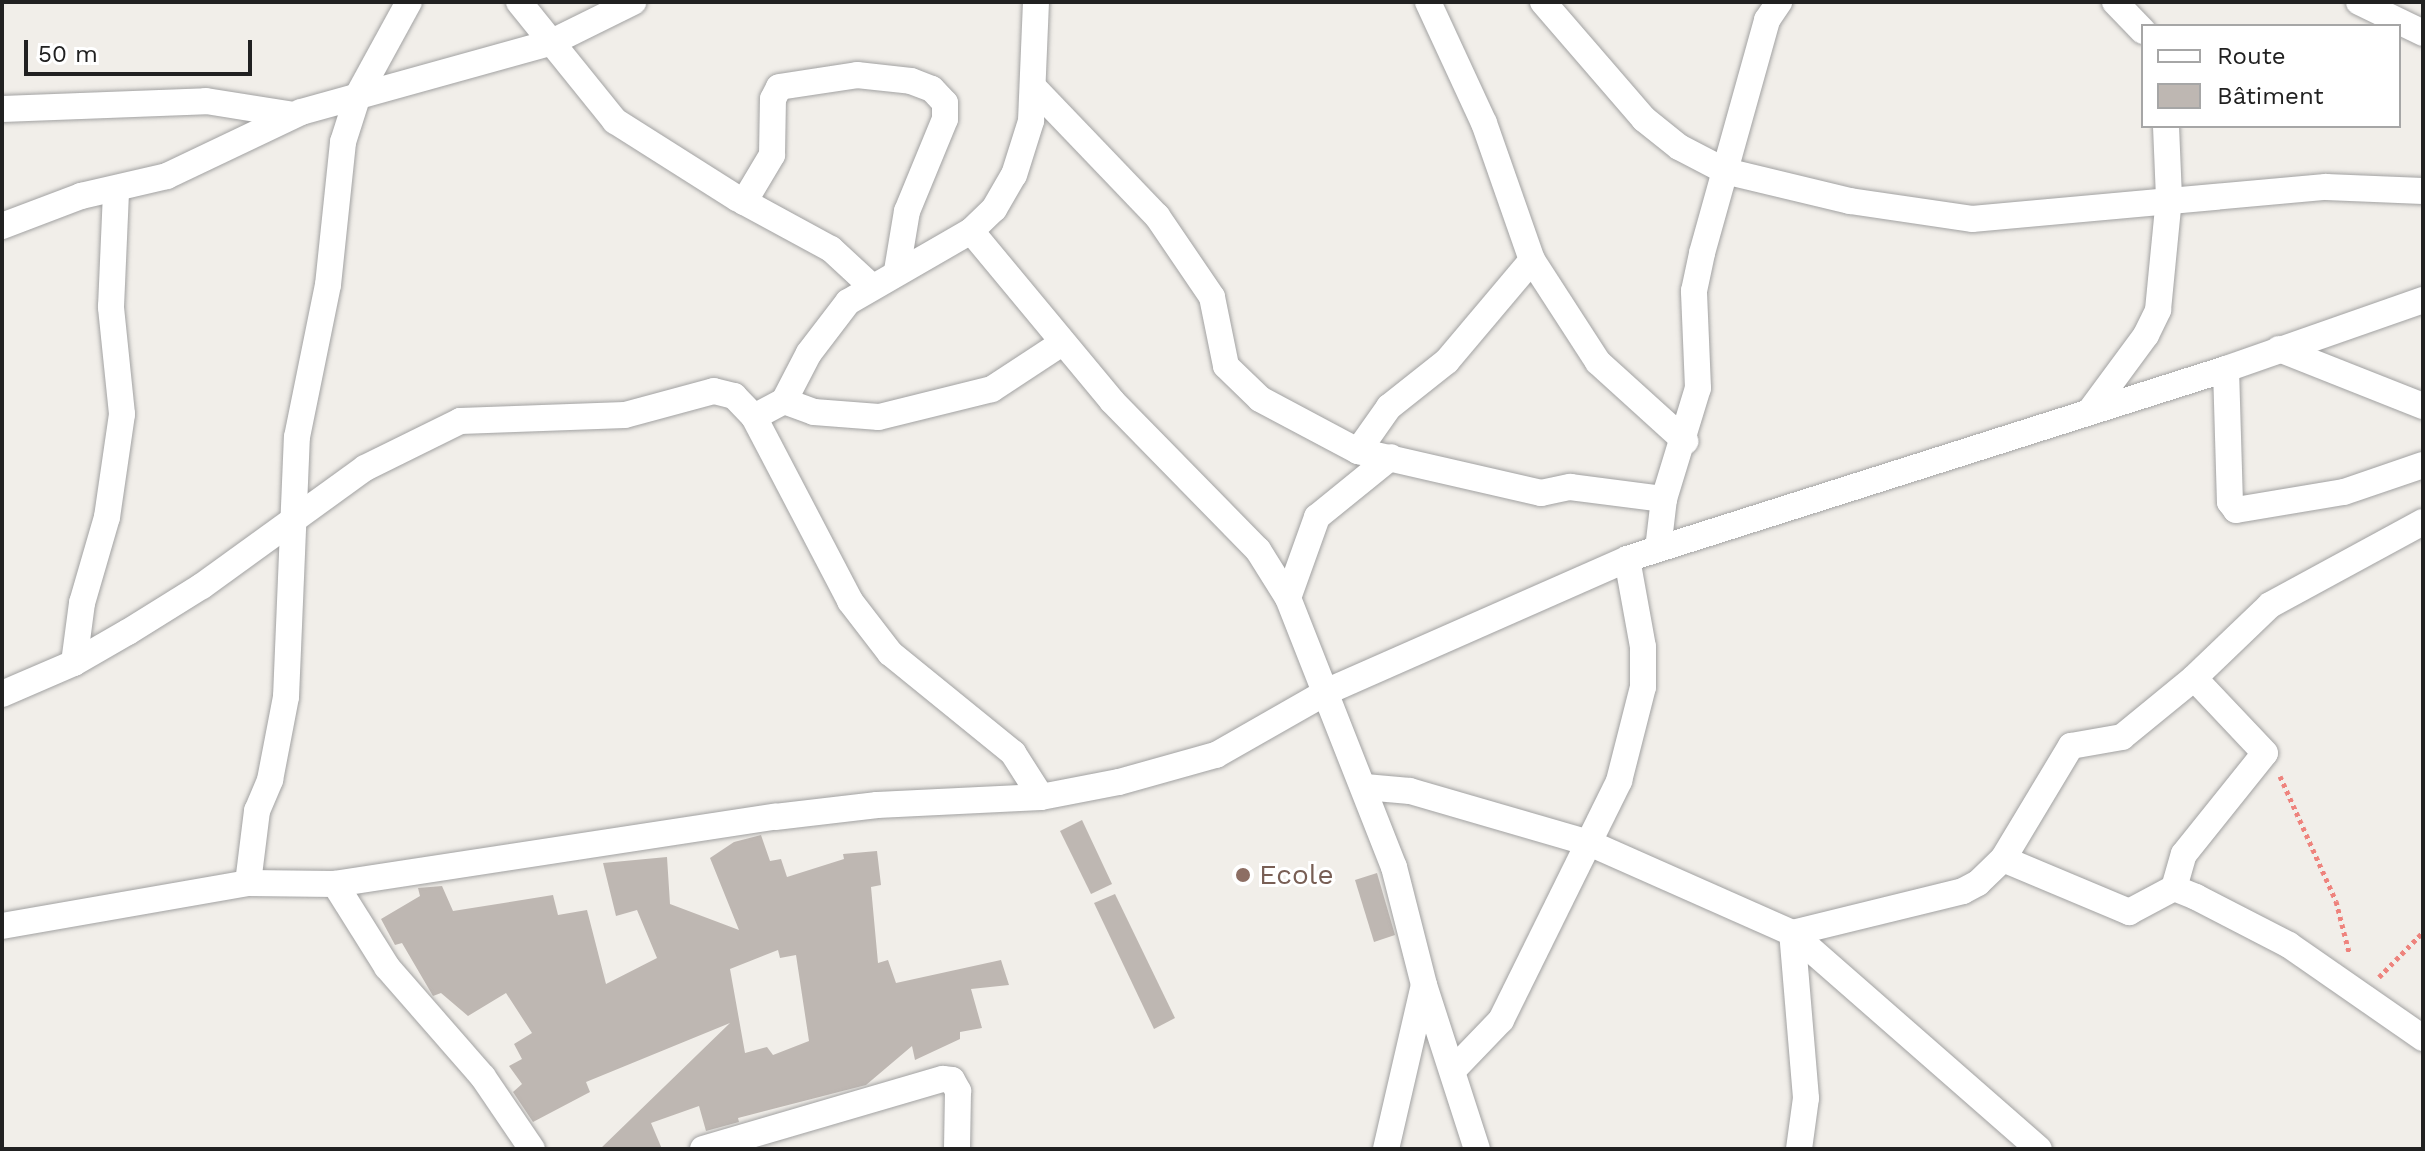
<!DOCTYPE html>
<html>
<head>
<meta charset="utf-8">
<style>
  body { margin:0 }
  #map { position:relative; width:2425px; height:1151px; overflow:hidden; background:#f1eee9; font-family:"Work Sans",sans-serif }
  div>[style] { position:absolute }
  .building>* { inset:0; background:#beb7b2 }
  .path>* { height:5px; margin-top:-2.5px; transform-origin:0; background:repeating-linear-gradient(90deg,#ee837d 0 4px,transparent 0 8px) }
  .roads { filter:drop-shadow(0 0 2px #a2a2a2) drop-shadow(0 0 2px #a2a2a2) }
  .minor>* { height:26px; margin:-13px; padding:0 13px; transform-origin:13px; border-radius:13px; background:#fff }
  .dots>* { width:22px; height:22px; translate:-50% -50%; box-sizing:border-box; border:4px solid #fff; border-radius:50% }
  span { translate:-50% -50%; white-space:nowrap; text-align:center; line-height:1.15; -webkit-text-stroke:6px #fff; paint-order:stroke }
  .education-label { font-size:28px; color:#785e54 }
  .left { translate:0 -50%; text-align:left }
  .frame { position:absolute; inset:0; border:4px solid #212121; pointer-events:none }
  .legend { position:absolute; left:2141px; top:24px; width:260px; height:104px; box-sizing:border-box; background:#fff; border:2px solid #a6a6a6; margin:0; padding:10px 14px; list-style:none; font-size:24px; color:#212121 }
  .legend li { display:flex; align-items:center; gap:16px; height:40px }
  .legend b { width:40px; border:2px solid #a6a6a6 }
  .scale { position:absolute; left:24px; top:40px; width:228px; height:36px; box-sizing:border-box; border:4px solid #212121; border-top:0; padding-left:10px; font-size:24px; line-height:28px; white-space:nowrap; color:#212121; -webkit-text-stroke:6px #fff; paint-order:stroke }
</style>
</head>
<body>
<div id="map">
  <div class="building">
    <div style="clip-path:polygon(1082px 820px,1112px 884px,1091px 894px,1060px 831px)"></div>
    <div style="clip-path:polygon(evenodd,761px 835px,770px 861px,781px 859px,787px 877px,844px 859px,843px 854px,877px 851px,881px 885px,871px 887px,878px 963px,888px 960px,896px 983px,1001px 960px,1009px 985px,971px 989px,982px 1028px,960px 1032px,960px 1039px,915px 1060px,912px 1046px,866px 1085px,738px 1118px,739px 1122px,706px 1131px,699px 1106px,651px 1123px,662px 1149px,600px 1149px,730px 1023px,586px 1082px,590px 1092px,533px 1122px,513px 1092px,522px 1084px,509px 1066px,522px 1059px,514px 1044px,532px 1033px,506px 993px,468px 1016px,441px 993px,433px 996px,402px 943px,395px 945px,381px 919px,420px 896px,418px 888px,442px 886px,453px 911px,553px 895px,558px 915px,587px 910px,606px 984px,657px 958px,637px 910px,616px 916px,603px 863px,667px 857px,670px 904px,739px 930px,710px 858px,734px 842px,761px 835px,778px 950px,780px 958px,796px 955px,809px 1041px,773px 1055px,767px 1047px,745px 1053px,730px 969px,778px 950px)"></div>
    <div style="clip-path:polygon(1377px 873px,1395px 935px,1374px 942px,1355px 880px)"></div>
    <div style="clip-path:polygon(1115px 894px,1175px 1018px,1154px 1029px,1094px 903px)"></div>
  </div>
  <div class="path">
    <div style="left:2280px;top:776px;width:137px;rotate:65.9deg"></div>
    <div style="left:2336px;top:901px;width:53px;rotate:75.7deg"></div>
    <div style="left:2379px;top:977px;width:63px;rotate:-45.6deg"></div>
  </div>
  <div class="roads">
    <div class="minor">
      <div style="left:519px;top:2px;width:153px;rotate:51.1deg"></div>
      <div style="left:615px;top:121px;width:144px;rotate:32.3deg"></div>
      <div style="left:737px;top:198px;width:107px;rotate:28.5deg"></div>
      <div style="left:831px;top:249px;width:53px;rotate:42.7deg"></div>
      <div style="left:1428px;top:2px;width:133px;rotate:65.2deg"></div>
      <div style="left:1484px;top:123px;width:145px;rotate:70.7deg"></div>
      <div style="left:1532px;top:260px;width:121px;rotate:57.1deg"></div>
      <div style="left:1598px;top:362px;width:118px;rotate:42.2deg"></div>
      <div style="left:1543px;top:2px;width:155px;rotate:49.2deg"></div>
      <div style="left:1644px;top:119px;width:45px;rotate:38.7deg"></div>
      <div style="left:1679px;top:147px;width:52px;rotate:27.6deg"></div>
      <div style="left:1725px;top:171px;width:129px;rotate:13.5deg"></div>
      <div style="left:1850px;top:201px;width:123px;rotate:8.4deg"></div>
      <div style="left:1972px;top:219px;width:355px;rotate:-5.2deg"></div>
      <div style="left:2326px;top:187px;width:97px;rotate:2.4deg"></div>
      <div style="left:2115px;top:2px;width:40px;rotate:46deg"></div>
      <div style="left:2359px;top:2px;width:71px;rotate:25.8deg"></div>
      <div style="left:1036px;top:90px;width:175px;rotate:46.2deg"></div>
      <div style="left:1157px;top:216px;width:98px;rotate:55.8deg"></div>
      <div style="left:1212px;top:297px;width:70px;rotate:78.5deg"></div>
      <div style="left:1226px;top:366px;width:47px;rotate:44.1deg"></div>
      <div style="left:1260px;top:399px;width:111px;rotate:28deg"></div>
      <div style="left:1358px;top:451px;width:188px;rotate:12.9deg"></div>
      <div style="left:1541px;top:493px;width:30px;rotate:-12deg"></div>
      <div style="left:1570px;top:487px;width:95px;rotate:7.3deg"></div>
      <div style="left:2px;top:109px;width:204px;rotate:-2.2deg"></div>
      <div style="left:206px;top:101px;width:88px;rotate:9.1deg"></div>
      <div style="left:744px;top:202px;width:55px;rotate:-59.2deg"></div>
      <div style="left:772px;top:155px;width:56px;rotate:-89deg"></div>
      <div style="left:773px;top:99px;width:13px;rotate:-63deg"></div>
      <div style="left:779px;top:87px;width:79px;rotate:-8.7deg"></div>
      <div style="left:857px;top:75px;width:54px;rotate:6.3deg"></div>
      <div style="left:911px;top:81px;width:22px;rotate:21deg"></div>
      <div style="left:932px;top:89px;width:19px;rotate:47deg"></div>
      <div style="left:945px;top:103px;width:16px;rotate:90deg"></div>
      <div style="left:945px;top:119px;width:100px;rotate:112.4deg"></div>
      <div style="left:907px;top:211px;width:61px;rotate:99.5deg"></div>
      <div style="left:2px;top:226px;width:85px;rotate:-20.8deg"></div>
      <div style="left:81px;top:196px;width:88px;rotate:-13.1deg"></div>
      <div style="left:167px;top:176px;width:148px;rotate:-25.5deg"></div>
      <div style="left:301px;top:112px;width:258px;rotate:-15.5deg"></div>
      <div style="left:550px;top:43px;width:93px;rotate:-26.3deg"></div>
      <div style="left:971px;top:231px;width:221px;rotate:50.3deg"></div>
      <div style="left:1112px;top:401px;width:209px;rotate:45.6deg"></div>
      <div style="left:1258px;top:550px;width:57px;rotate:58deg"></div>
      <div style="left:1288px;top:598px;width:289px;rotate:68.5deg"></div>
      <div style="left:1394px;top:867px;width:122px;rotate:75.7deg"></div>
      <div style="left:1424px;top:985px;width:172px;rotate:72.1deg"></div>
      <div style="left:2279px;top:349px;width:155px;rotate:21.6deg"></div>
      <div style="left:2226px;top:369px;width:133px;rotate:88.3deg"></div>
      <div style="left:2230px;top:502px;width:10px;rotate:53deg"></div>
      <div style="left:2236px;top:510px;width:109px;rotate:-9.5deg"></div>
      <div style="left:2344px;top:492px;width:83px;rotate:-18.9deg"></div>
      <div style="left:784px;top:401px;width:32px;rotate:20deg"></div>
      <div style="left:814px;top:412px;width:65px;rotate:4.4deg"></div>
      <div style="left:879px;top:417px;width:116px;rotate:-13.9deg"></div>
      <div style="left:992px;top:389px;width:84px;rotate:-33.3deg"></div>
      <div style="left:2090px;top:411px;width:94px;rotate:-53.6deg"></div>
      <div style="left:2146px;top:335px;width:28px;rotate:-64deg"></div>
      <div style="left:2158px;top:310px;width:113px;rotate:-84.4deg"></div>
      <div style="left:2169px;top:198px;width:72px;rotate:-92.4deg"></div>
      <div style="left:754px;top:417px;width:208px;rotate:62.4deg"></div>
      <div style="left:850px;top:601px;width:66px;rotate:52.4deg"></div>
      <div style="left:890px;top:653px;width:159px;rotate:39.1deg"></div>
      <div style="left:1013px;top:753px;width:52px;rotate:57.5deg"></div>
      <div style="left:1358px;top:451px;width:54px;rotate:-54.8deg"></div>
      <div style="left:1389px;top:407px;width:74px;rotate:-38.4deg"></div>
      <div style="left:1447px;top:361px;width:132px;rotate:-49.9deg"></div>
      <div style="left:1658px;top:549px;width:50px;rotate:-83.2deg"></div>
      <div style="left:1664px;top:499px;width:116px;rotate:-73deg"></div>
      <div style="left:1698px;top:388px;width:97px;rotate:-92.4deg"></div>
      <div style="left:1694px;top:291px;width:39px;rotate:-78deg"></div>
      <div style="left:1702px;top:253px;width:242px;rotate:-74.4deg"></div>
      <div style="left:1767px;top:20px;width:22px;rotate:-56deg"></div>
      <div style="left:1288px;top:598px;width:86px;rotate:-70.3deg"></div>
      <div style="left:1317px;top:517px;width:95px;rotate:-39deg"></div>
      <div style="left:74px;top:663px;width:61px;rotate:-82.4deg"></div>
      <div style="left:82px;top:603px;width:90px;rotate:-73.8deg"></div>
      <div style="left:107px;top:517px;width:104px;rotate:-81.7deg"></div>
      <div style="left:122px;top:414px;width:108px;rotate:-95.9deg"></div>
      <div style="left:111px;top:307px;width:116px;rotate:-87.5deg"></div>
      <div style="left:2px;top:694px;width:78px;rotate:-23.3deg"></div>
      <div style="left:74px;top:663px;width:62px;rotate:-29.9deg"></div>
      <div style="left:128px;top:632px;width:87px;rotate:-31.9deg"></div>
      <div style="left:202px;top:586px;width:201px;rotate:-35.9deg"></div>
      <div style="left:365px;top:468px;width:106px;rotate:-26.3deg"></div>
      <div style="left:460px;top:421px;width:165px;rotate:-2.1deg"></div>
      <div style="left:625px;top:415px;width:92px;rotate:-15.1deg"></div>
      <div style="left:714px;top:391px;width:21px;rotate:14deg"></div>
      <div style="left:734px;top:396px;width:29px;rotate:46deg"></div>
      <div style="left:754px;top:417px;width:34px;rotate:-28deg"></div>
      <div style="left:784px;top:401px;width:54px;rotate:-62.5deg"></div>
      <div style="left:809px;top:353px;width:64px;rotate:-52.6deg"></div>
      <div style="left:848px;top:302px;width:142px;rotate:-30deg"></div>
      <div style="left:971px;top:231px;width:32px;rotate:-44deg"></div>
      <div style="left:994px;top:209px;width:39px;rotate:-60deg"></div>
      <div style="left:1014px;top:175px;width:57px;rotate:-72.5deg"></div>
      <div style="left:1031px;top:121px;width:119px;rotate:-87.6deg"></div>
      <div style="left:1365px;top:787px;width:45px;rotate:5.1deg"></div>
      <div style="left:1410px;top:791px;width:186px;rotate:16.2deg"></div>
      <div style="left:1589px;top:843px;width:222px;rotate:23.9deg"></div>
      <div style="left:1792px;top:933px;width:328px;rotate:41.2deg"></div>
      <div style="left:2003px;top:859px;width:137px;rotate:22.8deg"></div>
      <div style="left:2129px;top:912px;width:51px;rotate:-28.1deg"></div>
      <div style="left:2174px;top:888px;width:24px;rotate:22deg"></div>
      <div style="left:2196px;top:897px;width:105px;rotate:27.3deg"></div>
      <div style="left:2289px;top:945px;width:163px;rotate:34.8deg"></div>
      <div style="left:248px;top:883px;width:73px;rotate:-82.9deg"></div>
      <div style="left:257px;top:811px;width:34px;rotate:-67deg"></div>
      <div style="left:270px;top:780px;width:85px;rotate:-79.1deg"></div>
      <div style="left:286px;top:697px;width:260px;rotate:-87.6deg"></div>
      <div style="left:297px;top:437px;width:155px;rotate:-78.5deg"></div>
      <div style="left:328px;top:285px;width:144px;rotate:-84deg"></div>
      <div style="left:343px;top:142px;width:49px;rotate:-72.3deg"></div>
      <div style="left:358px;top:95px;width:106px;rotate:-61.3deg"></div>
      <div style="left:335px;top:884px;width:98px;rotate:57.9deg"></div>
      <div style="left:387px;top:967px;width:146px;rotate:48.9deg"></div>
      <div style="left:483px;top:1077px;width:87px;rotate:55.8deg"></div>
      <div style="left:2174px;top:888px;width:35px;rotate:-74deg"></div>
      <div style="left:2184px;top:854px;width:129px;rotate:-51.3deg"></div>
      <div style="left:2265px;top:753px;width:103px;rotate:-133.4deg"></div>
      <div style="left:2px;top:926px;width:250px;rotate:-9.9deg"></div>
      <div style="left:248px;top:883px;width:87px;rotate:0.7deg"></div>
      <div style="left:335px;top:884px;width:445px;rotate:-8.7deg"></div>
      <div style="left:775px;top:817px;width:103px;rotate:-6.7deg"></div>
      <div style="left:877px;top:805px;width:164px;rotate:-2.8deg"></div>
      <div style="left:1041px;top:797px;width:79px;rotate:-10.9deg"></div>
      <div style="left:1119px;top:782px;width:101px;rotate:-15.6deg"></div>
      <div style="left:1216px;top:755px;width:129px;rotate:-29.7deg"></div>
      <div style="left:1328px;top:691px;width:327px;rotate:-23.8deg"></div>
      <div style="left:1627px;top:559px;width:628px;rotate:-17.6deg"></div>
      <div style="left:2226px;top:369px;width:209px;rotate:-19.3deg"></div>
      <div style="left:1454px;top:1069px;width:68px;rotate:-46.2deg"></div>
      <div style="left:1501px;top:1020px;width:267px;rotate:-63.7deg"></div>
      <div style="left:1619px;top:781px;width:97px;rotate:-75.7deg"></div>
      <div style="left:1643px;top:687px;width:40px;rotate:-90deg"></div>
      <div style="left:1643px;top:647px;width:89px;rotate:-100.3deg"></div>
      <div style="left:703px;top:1149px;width:250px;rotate:-16.3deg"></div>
      <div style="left:943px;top:1079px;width:9px;rotate:6deg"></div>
      <div style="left:952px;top:1080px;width:13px;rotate:61deg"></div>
      <div style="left:958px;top:1091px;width:58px;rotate:91deg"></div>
      <div style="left:1386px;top:1149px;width:168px;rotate:-77deg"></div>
      <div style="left:1799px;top:1149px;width:51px;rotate:-82.2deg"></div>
      <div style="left:1806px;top:1098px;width:166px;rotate:-94.8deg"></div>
      <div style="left:1792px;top:933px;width:176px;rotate:-13.8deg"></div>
      <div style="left:1963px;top:891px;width:17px;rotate:-28deg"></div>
      <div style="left:1978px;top:883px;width:35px;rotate:-44deg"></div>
      <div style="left:2003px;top:859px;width:132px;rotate:-59deg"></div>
      <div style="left:2071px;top:746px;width:52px;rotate:-10deg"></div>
      <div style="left:2122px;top:737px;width:93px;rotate:-39.3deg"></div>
      <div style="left:2194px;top:678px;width:105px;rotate:-43.8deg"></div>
      <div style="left:2270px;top:605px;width:174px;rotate:-28.5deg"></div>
    </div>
  </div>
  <div class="dots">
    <div style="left:1243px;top:875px;background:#8d6e63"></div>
  </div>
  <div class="education-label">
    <span class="left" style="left:1259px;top:875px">Ecole</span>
  </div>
  <div class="frame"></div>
  <ul class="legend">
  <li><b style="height:10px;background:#fff"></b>Route</li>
  <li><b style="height:22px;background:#beb7b2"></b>Bâtiment</li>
  </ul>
  <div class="scale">50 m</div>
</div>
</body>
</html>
